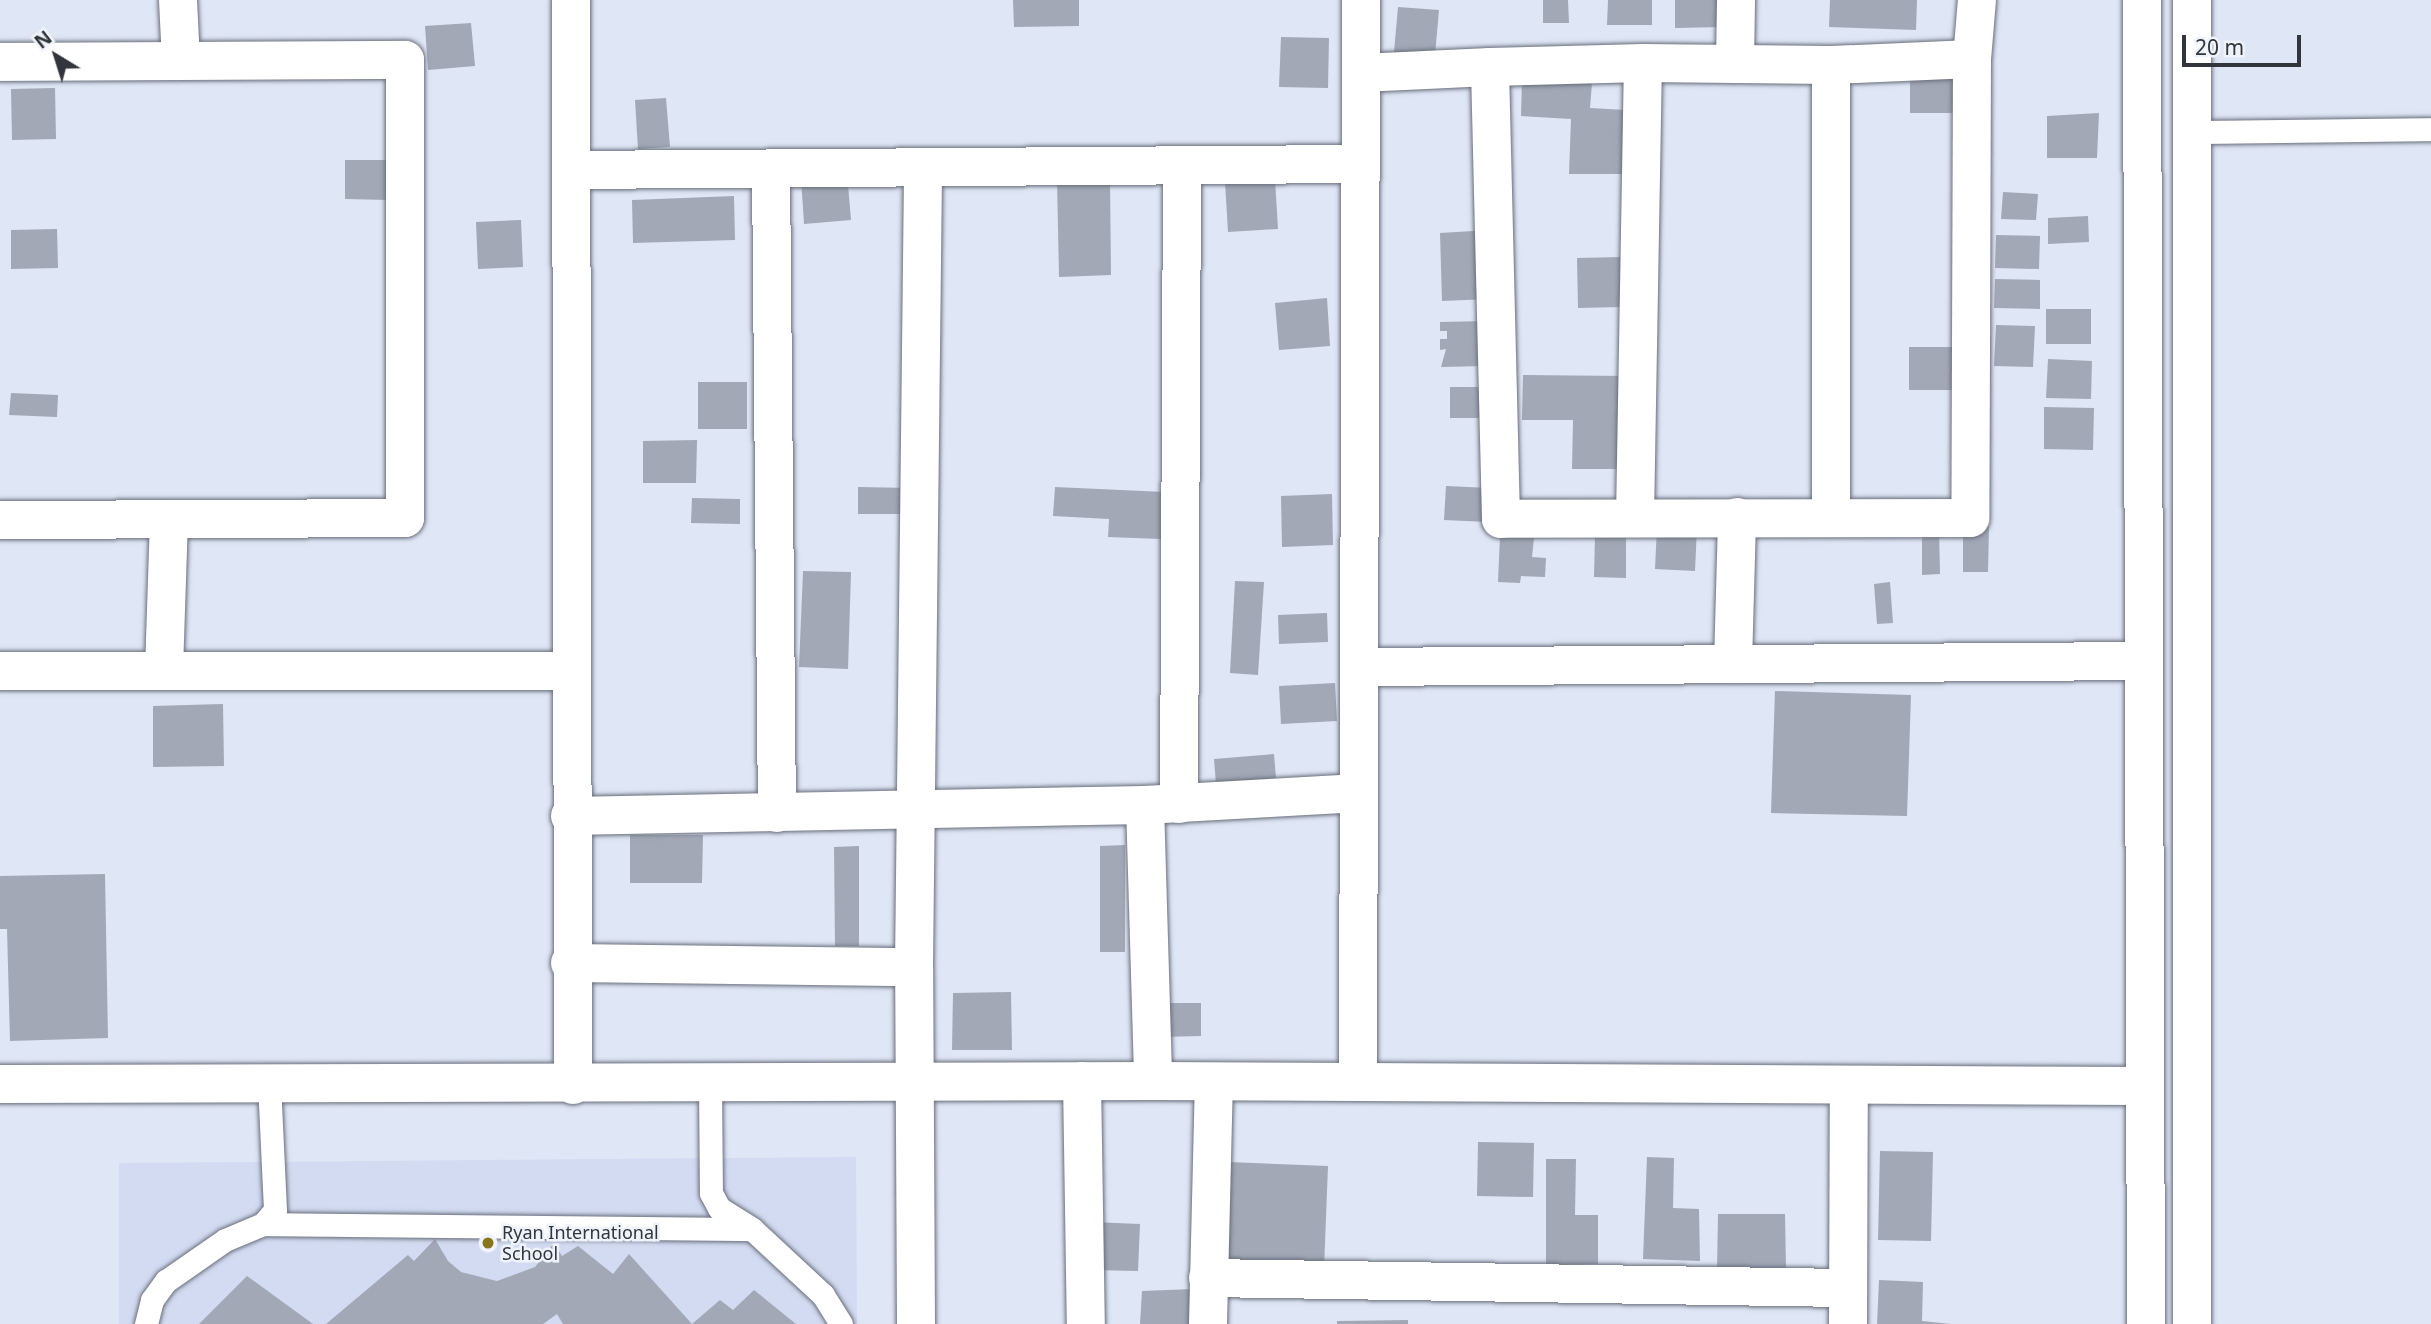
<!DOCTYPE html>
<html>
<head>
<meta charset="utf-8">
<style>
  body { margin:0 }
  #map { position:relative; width:2431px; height:1324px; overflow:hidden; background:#dfe6f5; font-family:"Noto Sans",sans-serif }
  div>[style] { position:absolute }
  .built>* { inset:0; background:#d2dbf1 }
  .building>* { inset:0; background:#a2a8b6 }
  .roads { filter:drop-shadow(0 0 2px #696e7c) drop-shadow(0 0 2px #696e7c) }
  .lane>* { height:23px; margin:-11.5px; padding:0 11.5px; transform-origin:11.5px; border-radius:11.5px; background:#fff }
  .street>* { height:38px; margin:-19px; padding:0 19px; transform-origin:19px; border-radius:19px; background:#fff }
  .dots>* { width:19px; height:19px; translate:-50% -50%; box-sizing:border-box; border:4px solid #eff3fc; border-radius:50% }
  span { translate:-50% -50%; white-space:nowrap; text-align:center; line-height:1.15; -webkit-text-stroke:5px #eff3fc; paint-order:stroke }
  .poi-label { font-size:18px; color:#32353b }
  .left { translate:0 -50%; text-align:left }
  .north { position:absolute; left:21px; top:21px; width:70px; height:70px; -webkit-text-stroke:5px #eff3fc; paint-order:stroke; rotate:322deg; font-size:19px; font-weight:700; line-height:28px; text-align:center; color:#32353b }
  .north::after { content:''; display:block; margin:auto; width:24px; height:32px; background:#32353b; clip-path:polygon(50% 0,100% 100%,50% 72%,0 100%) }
  .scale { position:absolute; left:2182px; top:35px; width:119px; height:32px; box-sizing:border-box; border:4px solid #32353b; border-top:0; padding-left:9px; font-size:21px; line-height:24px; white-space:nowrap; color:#32353b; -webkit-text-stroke:5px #eff3fc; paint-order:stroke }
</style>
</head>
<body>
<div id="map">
  <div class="built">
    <div style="clip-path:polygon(856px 1157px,857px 1324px,119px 1324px,119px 1163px)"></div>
  </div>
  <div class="building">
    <div style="clip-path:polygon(1013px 0,1079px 0,1079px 26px,1014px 27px)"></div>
    <div style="clip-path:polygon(1543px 0,1568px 0,1569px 23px,1543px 23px)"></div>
    <div style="clip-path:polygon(1608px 0,1652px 0,1652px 25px,1607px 25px)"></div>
    <div style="clip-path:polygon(1675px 0,1724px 0,1724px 27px,1675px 28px)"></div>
    <div style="clip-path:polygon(1830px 0,1917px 0,1916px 30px,1829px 27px)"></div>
    <div style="clip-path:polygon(1398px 7px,1439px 10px,1435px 55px,1394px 52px)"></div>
    <div style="clip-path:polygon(471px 23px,475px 66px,428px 70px,425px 26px)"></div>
    <div style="clip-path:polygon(1281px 37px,1329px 38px,1328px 88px,1279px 87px)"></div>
    <div style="clip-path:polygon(1910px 72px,1958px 72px,1958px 113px,1910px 113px)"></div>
    <div style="clip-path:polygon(1522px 79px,1592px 83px,1590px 108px,1626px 110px,1623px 174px,1569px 174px,1571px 119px,1521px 116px)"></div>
    <div style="clip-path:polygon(55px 88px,56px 139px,12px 140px,11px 89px)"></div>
    <div style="clip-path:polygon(666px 98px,670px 147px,638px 149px,635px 100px)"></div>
    <div style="clip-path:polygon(2099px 113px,2097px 158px,2047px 158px,2047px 116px)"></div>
    <div style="clip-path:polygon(345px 160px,389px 160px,389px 200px,345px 199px)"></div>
    <div style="clip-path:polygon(847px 173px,851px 220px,804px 224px,801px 177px)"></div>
    <div style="clip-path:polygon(1110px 178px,1111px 275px,1059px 277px,1057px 179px)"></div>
    <div style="clip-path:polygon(1275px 179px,1278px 229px,1228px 232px,1225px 182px)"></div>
    <div style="clip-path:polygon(2003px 192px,2038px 194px,2036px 220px,2001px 219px)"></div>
    <div style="clip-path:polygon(734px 196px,735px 240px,633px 243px,632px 200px)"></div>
    <div style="clip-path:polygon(2088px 216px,2089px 242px,2048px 244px,2048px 218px)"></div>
    <div style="clip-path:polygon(521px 220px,523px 267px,478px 269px,476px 222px)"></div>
    <div style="clip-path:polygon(57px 229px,58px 268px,11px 269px,11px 230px)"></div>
    <div style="clip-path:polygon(1489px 230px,1490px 299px,1442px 301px,1440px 233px)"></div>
    <div style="clip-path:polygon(1996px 235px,2040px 236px,2039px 269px,1995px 268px)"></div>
    <div style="clip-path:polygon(1621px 257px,1621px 307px,1578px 308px,1577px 258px)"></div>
    <div style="clip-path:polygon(1995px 279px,2040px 280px,2040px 309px,1994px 308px)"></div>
    <div style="clip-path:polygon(1327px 298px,1330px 346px,1279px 350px,1275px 303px)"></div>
    <div style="clip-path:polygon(2046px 309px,2091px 309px,2091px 344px,2046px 344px)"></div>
    <div style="clip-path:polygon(1486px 321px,1486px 366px,1441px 367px,1446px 349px,1440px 350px,1440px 339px,1447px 339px,1447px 331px,1440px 331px,1440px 322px)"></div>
    <div style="clip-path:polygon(1996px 325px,2035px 326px,2033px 367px,1994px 366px)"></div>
    <div style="clip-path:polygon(1909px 347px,1956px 347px,1956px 390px,1909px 390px)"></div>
    <div style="clip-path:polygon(2048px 359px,2092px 361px,2091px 399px,2046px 398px)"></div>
    <div style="clip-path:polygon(1523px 375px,1625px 376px,1625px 469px,1572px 469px,1573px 420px,1522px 420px)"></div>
    <div style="clip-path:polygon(698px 382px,747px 382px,747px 429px,698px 429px)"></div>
    <div style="clip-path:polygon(1450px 387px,1496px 387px,1496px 418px,1450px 418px)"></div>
    <div style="clip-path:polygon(11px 393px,58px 395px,57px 417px,9px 415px)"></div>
    <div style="clip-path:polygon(2044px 407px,2094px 408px,2093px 450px,2044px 449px)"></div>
    <div style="clip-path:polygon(697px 440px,696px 483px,643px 483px,643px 441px)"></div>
    <div style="clip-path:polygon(1446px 486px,1490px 488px,1488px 522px,1444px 520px)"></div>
    <div style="clip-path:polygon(858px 487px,910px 488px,910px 514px,858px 514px)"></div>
    <div style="clip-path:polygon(1055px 487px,1164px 492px,1161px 539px,1108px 537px,1109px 519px,1053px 516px)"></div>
    <div style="clip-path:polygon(1332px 494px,1333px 545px,1282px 547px,1281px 496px)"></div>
    <div style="clip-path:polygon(692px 498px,740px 499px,740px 524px,691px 523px)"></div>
    <div style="clip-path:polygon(1963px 525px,1989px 526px,1988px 572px,1963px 572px)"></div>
    <div style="clip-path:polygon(1657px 526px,1697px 527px,1695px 571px,1655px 569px)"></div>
    <div style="clip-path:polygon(1922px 528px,1939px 529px,1940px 574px,1922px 575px)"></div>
    <div style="clip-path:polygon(1595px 535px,1626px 535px,1626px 578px,1594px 577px)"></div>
    <div style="clip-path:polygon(1500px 536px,1534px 538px,1532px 557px,1546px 558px,1545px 577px,1521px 576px,1520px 583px,1498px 582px)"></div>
    <div style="clip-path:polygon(803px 571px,851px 572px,848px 669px,799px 667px)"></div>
    <div style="clip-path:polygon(1235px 581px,1264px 582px,1258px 675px,1230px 673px)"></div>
    <div style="clip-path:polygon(1890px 582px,1893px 623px,1877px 624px,1874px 584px)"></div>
    <div style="clip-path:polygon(1327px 613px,1328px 642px,1279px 644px,1278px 615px)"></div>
    <div style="clip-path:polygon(1335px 683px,1337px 721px,1281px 724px,1279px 686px)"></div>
    <div style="clip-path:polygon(1775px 691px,1911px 695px,1907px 816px,1771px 813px)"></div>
    <div style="clip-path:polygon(223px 704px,224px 766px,153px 767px,153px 706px)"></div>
    <div style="clip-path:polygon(1274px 754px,1276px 778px,1216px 784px,1214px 759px)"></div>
    <div style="clip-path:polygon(630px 835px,703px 835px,702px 883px,630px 883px)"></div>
    <div style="clip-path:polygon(1125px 845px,1125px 952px,1100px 952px,1100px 846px)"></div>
    <div style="clip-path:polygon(859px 846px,859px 946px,835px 946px,834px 847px)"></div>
    <div style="clip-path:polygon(105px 874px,108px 1038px,10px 1041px,7px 929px,0 929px,0 876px)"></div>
    <div style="clip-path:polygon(1011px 992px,1012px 1050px,952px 1050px,953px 993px)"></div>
    <div style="clip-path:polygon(1161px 1003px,1201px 1003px,1201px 1036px,1161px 1037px)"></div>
    <div style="clip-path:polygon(1478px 1142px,1534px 1143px,1533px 1197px,1477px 1196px)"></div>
    <div style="clip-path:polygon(1880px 1151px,1933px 1152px,1931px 1241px,1878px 1240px)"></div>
    <div style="clip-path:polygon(1647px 1157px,1674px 1158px,1673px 1208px,1699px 1209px,1700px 1261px,1643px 1259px)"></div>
    <div style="clip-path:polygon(1546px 1159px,1576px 1159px,1575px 1215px,1598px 1215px,1598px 1264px,1546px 1265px)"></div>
    <div style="clip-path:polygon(1228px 1162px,1328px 1166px,1324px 1269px,1224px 1266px)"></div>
    <div style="clip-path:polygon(1718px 1214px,1785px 1214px,1786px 1270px,1717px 1270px)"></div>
    <div style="clip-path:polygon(1091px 1222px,1140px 1224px,1138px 1271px,1090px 1270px)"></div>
    <div style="clip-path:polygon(435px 1239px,448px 1261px,461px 1272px,497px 1281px,535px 1267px,554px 1243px,562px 1256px,578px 1246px,613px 1274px,629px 1254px,692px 1324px,563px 1324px,557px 1314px,543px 1324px,326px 1324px,408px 1255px,414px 1261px)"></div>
    <div style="clip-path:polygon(247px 1276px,313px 1324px,199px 1324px)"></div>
    <div style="clip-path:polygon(1879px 1280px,1923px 1282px,1922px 1321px,1951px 1324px,1877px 1324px)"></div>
    <div style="clip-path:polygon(1193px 1289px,1193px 1324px,1140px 1324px,1142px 1291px)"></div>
    <div style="clip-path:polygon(754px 1290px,796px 1324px,692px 1324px,720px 1300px,733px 1310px)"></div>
    <div style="clip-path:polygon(1408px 1320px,1408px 1324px,1337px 1324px,1337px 1321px)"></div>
  </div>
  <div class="roads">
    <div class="lane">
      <div style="left:2192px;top:132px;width:239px;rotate:-0.7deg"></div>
      <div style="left:710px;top:1084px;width:109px;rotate:89.5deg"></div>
      <div style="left:711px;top:1193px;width:17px;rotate:62deg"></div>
      <div style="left:719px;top:1208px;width:39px;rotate:32deg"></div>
      <div style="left:752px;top:1229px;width:97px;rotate:42.9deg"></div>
      <div style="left:823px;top:1295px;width:34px;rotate:58deg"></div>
      <div style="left:263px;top:1224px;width:489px;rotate:0.6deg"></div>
      <div style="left:146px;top:1324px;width:25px;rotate:-76deg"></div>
      <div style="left:152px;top:1300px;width:24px;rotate:-54deg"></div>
      <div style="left:166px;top:1281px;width:72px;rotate:-34.8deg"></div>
      <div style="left:225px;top:1240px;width:41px;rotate:-22.8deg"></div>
      <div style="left:263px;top:1224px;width:18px;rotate:-49deg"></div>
      <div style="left:275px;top:1210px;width:126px;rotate:-92.7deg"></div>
    </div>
    <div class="street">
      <div style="left:178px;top:0;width:61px;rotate:87.2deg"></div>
      <div style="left:571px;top:0;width:1085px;rotate:89.89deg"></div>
      <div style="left:2142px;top:0;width:1324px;rotate:89.83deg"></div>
      <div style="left:1972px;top:59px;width:59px;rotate:-85.2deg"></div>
      <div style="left:0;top:62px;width:405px;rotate:-0.3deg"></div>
      <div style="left:405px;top:60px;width:458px;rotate:90deg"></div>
      <div style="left:405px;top:518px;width:405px;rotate:179.7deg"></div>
      <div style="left:1735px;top:64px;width:64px;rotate:-89.1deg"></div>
      <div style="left:1361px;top:73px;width:129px;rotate:-2.7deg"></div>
      <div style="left:1490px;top:67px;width:153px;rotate:-1.5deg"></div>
      <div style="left:1643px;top:63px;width:188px;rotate:0.6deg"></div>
      <div style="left:1831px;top:65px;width:141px;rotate:-2.4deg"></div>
      <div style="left:1972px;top:59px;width:459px;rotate:90.2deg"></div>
      <div style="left:1970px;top:518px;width:469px;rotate:179.9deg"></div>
      <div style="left:1501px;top:519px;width:452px;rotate:-91.4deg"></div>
      <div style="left:771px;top:169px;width:644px;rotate:89.47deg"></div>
      <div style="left:571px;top:170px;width:789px;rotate:-0.44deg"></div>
      <div style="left:1831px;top:516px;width:451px;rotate:-90deg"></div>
      <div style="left:1635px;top:518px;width:455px;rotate:-89deg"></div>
      <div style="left:1733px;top:664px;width:147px;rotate:-88.4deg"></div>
      <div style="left:1359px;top:667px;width:785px;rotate:-0.44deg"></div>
      <div style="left:164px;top:670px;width:151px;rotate:-88.1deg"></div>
      <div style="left:0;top:671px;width:570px"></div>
      <div style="left:1179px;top:804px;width:639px;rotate:-89.73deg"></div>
      <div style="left:1145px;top:805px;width:276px;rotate:88.3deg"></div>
      <div style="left:570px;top:816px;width:575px;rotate:-1.1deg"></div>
      <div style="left:1145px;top:805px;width:214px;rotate:-3.2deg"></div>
      <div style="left:570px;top:963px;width:344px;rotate:0.7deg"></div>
      <div style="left:1082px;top:1081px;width:243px;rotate:89.1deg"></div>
      <div style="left:1358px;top:1082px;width:1082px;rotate:-89.84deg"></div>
      <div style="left:0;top:1084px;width:1153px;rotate:-0.15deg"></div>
      <div style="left:1153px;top:1081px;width:989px;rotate:0.29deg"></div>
      <div style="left:1208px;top:1278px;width:640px;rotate:0.9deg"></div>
      <div style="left:916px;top:1324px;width:357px;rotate:-90.3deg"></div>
      <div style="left:914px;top:967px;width:799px;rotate:-89.35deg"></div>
      <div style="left:1208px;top:1324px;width:241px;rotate:-88.6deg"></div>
      <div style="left:1848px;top:1324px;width:239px;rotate:-89.8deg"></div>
      <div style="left:2192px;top:1324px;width:1324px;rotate:-90deg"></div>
    </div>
  </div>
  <div class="dots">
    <div style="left:488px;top:1243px;background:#8a761a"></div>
  </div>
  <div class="poi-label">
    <span class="left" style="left:502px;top:1243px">Ryan International<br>School</span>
  </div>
  <div class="north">N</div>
  <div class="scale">20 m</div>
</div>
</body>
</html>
